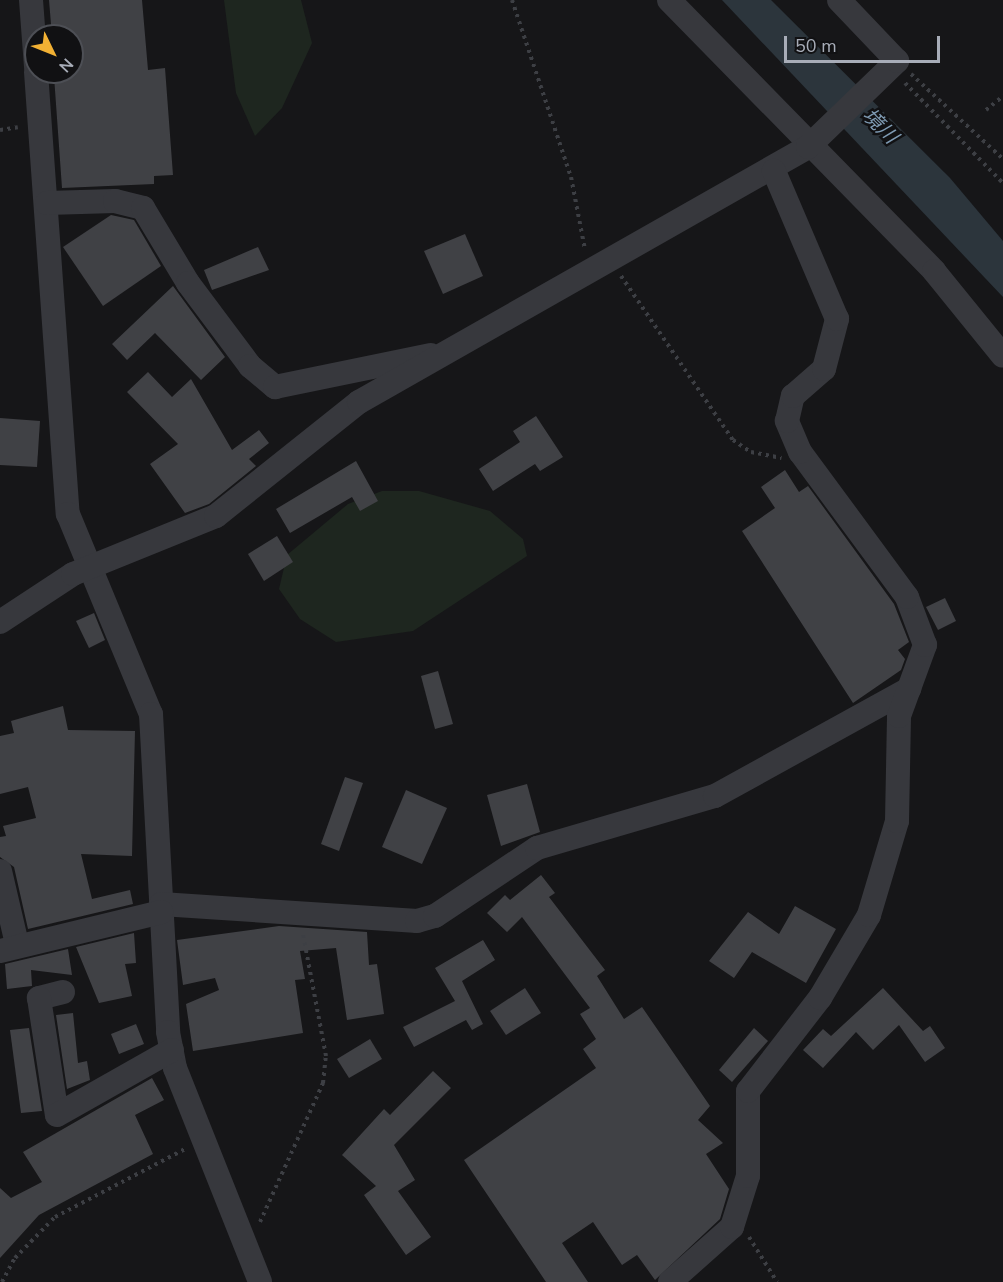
<!DOCTYPE html>
<html>
<head>
<meta charset="utf-8">
<style>
  body { margin:0 }
  #map { position:relative; width:1003px; height:1282px; overflow:hidden; background:#161618; font-family:"Nunito Sans","Noto Sans JP",sans-serif }
  div>[style] { position:absolute }
  .green>* { inset:0; background:#1e261f }
  .water>* { inset:0; background:#2c353c }
  .building>* { inset:0; background:#404145 }
  .path>* { height:4px; margin-top:-2px; transform-origin:0; background:repeating-linear-gradient(90deg,#3d3f44 0 3px,transparent 0 7.5px) }
  .minor>* { height:24px; margin:-12px; padding:0 12px; transform-origin:12px; border-radius:12px; background:#37383d }
  span { translate:-50% -50%; white-space:nowrap; text-align:center; line-height:1.15; -webkit-text-stroke:5px #111113; paint-order:stroke }
  .water-label { font-size:20px; color:#7f9bb3; font-style:italic }
  .north { position:absolute; left:24px; top:24px; width:60px; height:60px; box-sizing:border-box; background:#111113; border:2px solid #4d4f55; border-radius:50%; rotate:133deg; font-size:16px; font-weight:700; line-height:24px; text-align:center; color:#a8adb8 }
  .north::after { content:''; display:block; margin:auto; width:21px; height:27px; background:#f2b134; clip-path:polygon(50% 0,100% 100%,50% 72%,0 100%) }
  .scale { position:absolute; left:784px; top:36px; width:156px; height:27px; box-sizing:border-box; border:3px solid #a8adb8; border-top:0; padding-left:8px; font-size:18px; line-height:21px; white-space:nowrap; color:#a8adb8; -webkit-text-stroke:4px #111113; paint-order:stroke }
</style>
</head>
<body>
<div id="map">
  <div class="green">
    <div style="clip-path:polygon(224px 0,301px 0,312px 43px,282px 108px,255px 136px,236px 93px)"></div>
    <div style="clip-path:polygon(382px 491px,419px 491px,490px 511px,523px 539px,527px 556px,413px 631px,336px 642px,300px 619px,279px 589px,287px 555px,348px 504px)"></div>
  </div>
  <div class="water">
    <div style="clip-path:polygon(722px 0,771px 0,950px 178px,1003px 241px,1003px 297px)"></div>
  </div>
  <div class="building">
    <div style="clip-path:polygon(49px 0,142px 0,148px 70px,165px 68px,173px 175px,154px 176px,154px 184px,62px 188px,54px 76px,75px 74px,72px 36px,52px 36px)"></div>
    <div style="clip-path:polygon(111px 215px,134px 220px,161px 266px,103px 306px,63px 247px)"></div>
    <div style="clip-path:polygon(465px 234px,483px 276px,443px 294px,424px 251px)"></div>
    <div style="clip-path:polygon(258px 247px,269px 270px,212px 290px,204px 270px)"></div>
    <div style="clip-path:polygon(173px 286px,225px 357px,201px 380px,155px 333px,127px 360px,112px 344px)"></div>
    <div style="clip-path:polygon(148px 372px,172px 397px,191px 379px,232px 450px,259px 430px,269px 443px,249px 459px,256px 466px,209px 504px,185px 513px,150px 464px,178px 444px,127px 392px)"></div>
    <div style="clip-path:polygon(536px 416px,563px 457px,540px 471px,535px 464px,493px 491px,479px 469px,520px 442px,513px 431px)"></div>
    <div style="clip-path:polygon(0 418px,40px 421px,37px 467px,0 465px)"></div>
    <div style="clip-path:polygon(356px 461px,378px 501px,360px 511px,352px 497px,290px 533px,276px 509px)"></div>
    <div style="clip-path:polygon(785px 470px,799px 492px,808px 486px,894px 604px,909px 642px,898px 650px,905px 659px,901px 670px,853px 703px,742px 531px,775px 508px,761px 487px)"></div>
    <div style="clip-path:polygon(277px 536px,293px 562px,264px 581px,248px 554px)"></div>
    <div style="clip-path:polygon(945px 598px,956px 621px,938px 630px,926px 607px)"></div>
    <div style="clip-path:polygon(94px 613px,105px 640px,89px 648px,76px 621px)"></div>
    <div style="clip-path:polygon(438px 671px,453px 724px,435px 729px,421px 676px)"></div>
    <div style="clip-path:polygon(63px 706px,68px 730px,135px 731px,132px 856px,81px 854px,92px 899px,130px 890px,133px 904px,28px 929px,14px 867px,0 857px,0 837px,6px 836px,3px 826px,36px 818px,28px 787px,0 794px,0 736px,14px 733px,11px 721px)"></div>
    <div style="clip-path:polygon(345px 777px,363px 783px,339px 851px,321px 844px)"></div>
    <div style="clip-path:polygon(527px 784px,540px 832px,501px 846px,487px 795px)"></div>
    <div style="clip-path:polygon(406px 790px,447px 808px,422px 864px,382px 847px)"></div>
    <div style="clip-path:polygon(541px 875px,555px 893px,549px 897px,605px 970px,597px 976px,624px 1019px,642px 1007px,710px 1106px,698px 1120px,723px 1143px,706px 1154px,729px 1189px,720px 1219px,655px 1280px,637px 1255px,622px 1265px,593px 1222px,562px 1243px,588px 1282px,546px 1282px,464px 1160px,596px 1068px,583px 1049px,596px 1039px,580px 1014px,590px 1008px,522px 917px,507px 932px,487px 913px,505px 895px,510px 900px)"></div>
    <div style="clip-path:polygon(795px 906px,836px 929px,806px 983px,752px 952px,734px 978px,709px 961px,748px 912px,779px 934px)"></div>
    <div style="clip-path:polygon(279px 926px,367px 932px,369px 965px,377px 964px,384px 1014px,347px 1020px,336px 948px,300px 951px,305px 979px,295px 980px,303px 1033px,193px 1051px,186px 1004px,219px 990px,215px 978px,183px 985px,177px 940px)"></div>
    <div style="clip-path:polygon(134px 933px,136px 963px,125px 964px,132px 996px,99px 1003px,76px 947px)"></div>
    <div style="clip-path:polygon(483px 940px,495px 960px,462px 981px,483px 1024px,472px 1030px,466px 1020px,414px 1047px,403px 1027px,455px 1001px,435px 968px)"></div>
    <div style="clip-path:polygon(68px 949px,72px 975px,31px 970px,32px 986px,7px 989px,5px 964px)"></div>
    <div style="clip-path:polygon(525px 988px,541px 1013px,506px 1035px,490px 1011px)"></div>
    <div style="clip-path:polygon(883px 988px,923px 1031px,930px 1026px,945px 1048px,925px 1062px,899px 1025px,873px 1050px,856px 1032px,823px 1068px,803px 1050px,823px 1029px,831px 1036px)"></div>
    <div style="clip-path:polygon(73px 1013px,78px 1063px,87px 1061px,90px 1080px,67px 1089px,56px 1015px)"></div>
    <div style="clip-path:polygon(136px 1024px,144px 1044px,119px 1054px,111px 1034px)"></div>
    <div style="clip-path:polygon(29px 1028px,42px 1111px,21px 1113px,10px 1030px)"></div>
    <div style="clip-path:polygon(754px 1028px,768px 1041px,732px 1082px,719px 1070px)"></div>
    <div style="clip-path:polygon(370px 1039px,382px 1059px,349px 1078px,337px 1059px)"></div>
    <div style="clip-path:polygon(433px 1071px,451px 1088px,394px 1145px,415px 1180px,398px 1191px,431px 1237px,406px 1255px,364px 1195px,376px 1186px,342px 1155px,384px 1109px,390px 1115px)"></div>
    <div style="clip-path:polygon(152px 1078px,164px 1100px,135px 1115px,153px 1154px,39px 1215px,0 1258px,0 1188px,11px 1198px,42px 1182px,23px 1152px)"></div>
  </div>
  <div class="path">
    <div style="left:512px;top:0;width:187px;rotate:71.6deg"></div>
    <div style="left:571px;top:177px;width:74px;rotate:79.1deg"></div>
    <div style="left:911px;top:74px;width:125px;rotate:42.7deg"></div>
    <div style="left:905px;top:83px;width:140px;rotate:45.6deg"></div>
    <div style="left:986px;top:110px;width:22px;rotate:-39deg"></div>
    <div style="left:0;top:130px;width:18px;rotate:-9deg"></div>
    <div style="left:621px;top:276px;width:199px;rotate:55.7deg"></div>
    <div style="left:733px;top:440px;width:22px;rotate:34deg"></div>
    <div style="left:751px;top:452px;width:31px;rotate:11deg"></div>
    <div style="left:260px;top:1222px;width:153px;rotate:-65.6deg"></div>
    <div style="left:323px;top:1083px;width:27px;rotate:-84deg"></div>
    <div style="left:326px;top:1056px;width:124px;rotate:-100.7deg"></div>
    <div style="left:749px;top:1237px;width:53px;rotate:58.1deg"></div>
    <div style="left:2px;top:1282px;width:27px;rotate:-62deg"></div>
    <div style="left:15px;top:1258px;width:57px;rotate:-45.7deg"></div>
    <div style="left:55px;top:1217px;width:147px;rotate:-27.6deg"></div>
  </div>
  <div class="minor">
    <div style="left:31px;top:0;width:67px;rotate:85.7deg"></div>
    <div style="left:669px;top:0;width:379px;rotate:45.6deg"></div>
    <div style="left:934px;top:271px;width:109px;rotate:50.9deg"></div>
    <div style="left:36px;top:72px;width:443px;rotate:85.9deg"></div>
    <div style="left:68px;top:514px;width:217px;rotate:67.5deg"></div>
    <div style="left:151px;top:714px;width:318px;rotate:86.9deg"></div>
    <div style="left:168px;top:1032px;width:37px;rotate:79deg"></div>
    <div style="left:175px;top:1068px;width:230px;rotate:68.3deg"></div>
    <div style="left:47px;top:203px;width:68px;rotate:-1.7deg"></div>
    <div style="left:115px;top:201px;width:29px;rotate:14deg"></div>
    <div style="left:143px;top:208px;width:87px;rotate:59deg"></div>
    <div style="left:188px;top:283px;width:104px;rotate:53.2deg"></div>
    <div style="left:250px;top:366px;width:33px;rotate:40deg"></div>
    <div style="left:275px;top:387px;width:159px;rotate:-11.6deg"></div>
    <div style="left:0;top:622px;width:87px;rotate:-33.3deg"></div>
    <div style="left:73px;top:574px;width:154px;rotate:-22.1deg"></div>
    <div style="left:216px;top:516px;width:183px;rotate:-38.6deg"></div>
    <div style="left:359px;top:402px;width:516px;rotate:-29.59deg"></div>
    <div style="left:808px;top:147px;width:124px;rotate:-44deg"></div>
    <div style="left:897px;top:61px;width:84px;rotate:-133.6deg"></div>
    <div style="left:0;top:871px;width:75px;rotate:76.9deg"></div>
    <div style="left:161px;top:904px;width:257px;rotate:3.8deg"></div>
    <div style="left:417px;top:921px;width:19px;rotate:-16deg"></div>
    <div style="left:435px;top:916px;width:123px;rotate:-33.7deg"></div>
    <div style="left:537px;top:848px;width:185px;rotate:-16.3deg"></div>
    <div style="left:715px;top:796px;width:222px;rotate:-28.9deg"></div>
    <div style="left:0;top:951px;width:166px;rotate:-13.6deg"></div>
    <div style="left:63px;top:992px;width:25px;rotate:166deg"></div>
    <div style="left:39px;top:998px;width:118px;rotate:81.3deg"></div>
    <div style="left:57px;top:1115px;width:132px;rotate:-29.5deg"></div>
    <div style="left:670px;top:1282px;width:83px;rotate:-41.6deg"></div>
    <div style="left:732px;top:1227px;width:53px;rotate:-72.6deg"></div>
    <div style="left:748px;top:1176px;width:85px;rotate:-90deg"></div>
    <div style="left:748px;top:1091px;width:118px;rotate:-52.3deg"></div>
    <div style="left:820px;top:998px;width:96px;rotate:-59.4deg"></div>
    <div style="left:869px;top:915px;width:98px;rotate:-73.4deg"></div>
    <div style="left:897px;top:821px;width:105px;rotate:-88.9deg"></div>
    <div style="left:899px;top:716px;width:76px;rotate:-69.9deg"></div>
    <div style="left:925px;top:645px;width:51px;rotate:-110.6deg"></div>
    <div style="left:907px;top:597px;width:180px;rotate:-126.4deg"></div>
    <div style="left:800px;top:452px;width:34px;rotate:-113deg"></div>
    <div style="left:787px;top:421px;width:26px;rotate:-77deg"></div>
    <div style="left:793px;top:396px;width:41px;rotate:-41.1deg"></div>
    <div style="left:824px;top:369px;width:52px;rotate:-75.4deg"></div>
    <div style="left:837px;top:319px;width:161px;rotate:-113.1deg"></div>
  </div>
  <div class="water-label">
    <span style="left:880px;top:126px;rotate:45deg">境川</span>
  </div>
  <div class="north">N</div>
  <div class="scale">50 m</div>
</div>
</body>
</html>
